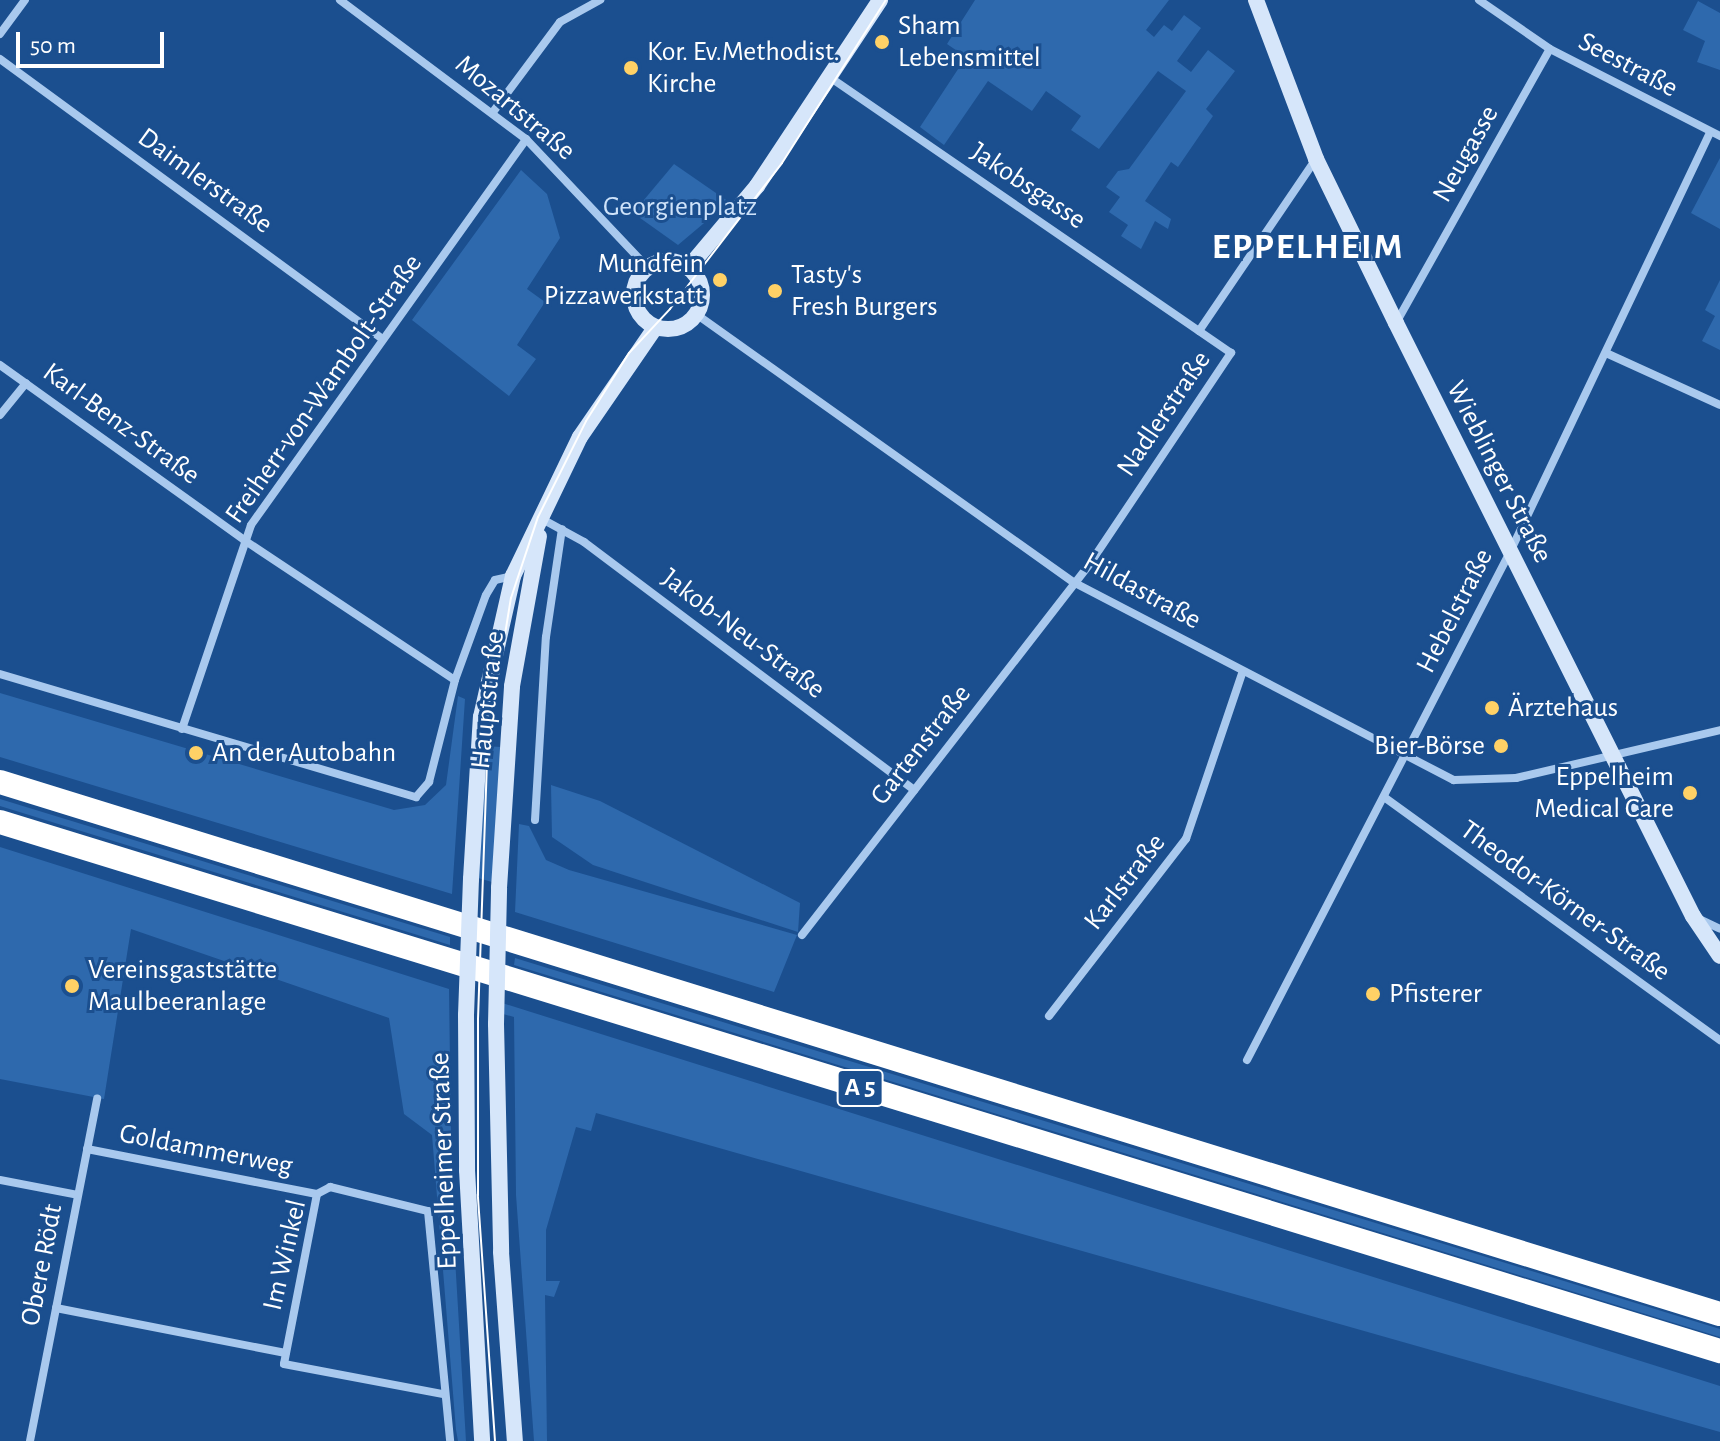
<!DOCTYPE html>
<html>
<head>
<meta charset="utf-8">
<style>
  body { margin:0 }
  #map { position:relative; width:1720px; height:1441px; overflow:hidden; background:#1b4f8f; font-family:"Alegreya Sans",sans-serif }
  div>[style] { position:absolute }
  .green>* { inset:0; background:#2e69ad }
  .street>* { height:8px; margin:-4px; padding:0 4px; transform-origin:4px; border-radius:4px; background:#a9c9ee }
  .secondary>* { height:16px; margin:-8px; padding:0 8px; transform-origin:8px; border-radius:8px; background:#d6e6fa }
  .secondary>.ring { margin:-8px; padding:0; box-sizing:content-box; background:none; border:16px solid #d6e6fa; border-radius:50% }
  .highway>* { height:24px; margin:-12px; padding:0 12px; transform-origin:12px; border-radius:12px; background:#fff }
  .tram>* { height:2px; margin:-1px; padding:0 1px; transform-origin:1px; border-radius:1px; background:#fff }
  .secondary-bridge>* { height:16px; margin:-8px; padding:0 8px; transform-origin:8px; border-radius:8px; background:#d6e6fa }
  .dots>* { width:22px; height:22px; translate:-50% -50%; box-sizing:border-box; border:4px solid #1b4f8f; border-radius:50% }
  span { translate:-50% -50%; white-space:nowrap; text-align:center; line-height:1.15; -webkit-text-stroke:6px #1b4f8f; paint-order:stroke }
  .shield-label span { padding:2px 6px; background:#1b4f8f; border:2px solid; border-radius:6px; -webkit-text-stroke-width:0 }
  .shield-label { font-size:26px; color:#fff; font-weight:700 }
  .poi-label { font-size:28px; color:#fff }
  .left { translate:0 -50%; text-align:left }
  .right { translate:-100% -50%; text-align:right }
  .street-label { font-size:28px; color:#fff }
  .park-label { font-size:28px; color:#cfe3fa }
  .district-label { font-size:36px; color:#fff; font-weight:700; letter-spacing:2px }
  .scale { position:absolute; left:16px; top:32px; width:148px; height:36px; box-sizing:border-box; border:4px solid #fff; border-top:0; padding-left:10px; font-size:24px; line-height:28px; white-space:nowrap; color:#fff; -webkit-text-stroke:6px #1b4f8f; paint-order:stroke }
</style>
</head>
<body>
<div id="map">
  <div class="green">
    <div style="clip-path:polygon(975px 0,1169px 0,1146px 30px,1154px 37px,1164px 25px,1172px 31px,1184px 15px,1201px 28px,1177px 61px,1191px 72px,1208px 50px,1235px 71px,1206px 109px,1213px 116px,1178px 167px,1171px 162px,1145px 201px,1171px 219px,1168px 229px,1155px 221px,1141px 249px,1121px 236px,1128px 225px,1109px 212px,1120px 197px,1106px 187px,1118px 171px,1129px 169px,1186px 91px,1158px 71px,1099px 149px,1071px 130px,1081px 116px,1046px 91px,1032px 111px,988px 81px,944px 145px,920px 127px,966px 57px,947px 44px)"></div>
    <div style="clip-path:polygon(1698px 1px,1720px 13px,1720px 70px,1697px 62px,1705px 41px,1683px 30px)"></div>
    <div style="clip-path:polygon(1720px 158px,1720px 229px,1691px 213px)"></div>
    <div style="clip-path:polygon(674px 164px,729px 202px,678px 245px,633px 213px)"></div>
    <div style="clip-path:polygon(521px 170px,547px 194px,560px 238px,527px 289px,545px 302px,517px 345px,536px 359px,509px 396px,412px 320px)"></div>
    <div style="clip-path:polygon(1720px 280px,1720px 350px,1702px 341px,1715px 316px,1705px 310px)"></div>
    <div style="clip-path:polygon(0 693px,394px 810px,425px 805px,446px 785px,458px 696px,465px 699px,452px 894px,0 757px)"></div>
    <div style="clip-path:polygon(485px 746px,501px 747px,492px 882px,478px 878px)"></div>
    <div style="clip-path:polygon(551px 785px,600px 801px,800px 903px,798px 932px,593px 865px,552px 837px)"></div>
    <div style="clip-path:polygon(0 799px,450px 937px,450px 945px,0 806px)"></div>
    <div style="clip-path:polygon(519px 824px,529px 826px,546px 860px,569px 870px,797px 935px,774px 992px,515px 912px)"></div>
    <div style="clip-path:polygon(0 847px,449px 989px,452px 1208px,466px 1441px,458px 1441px,456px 1430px,432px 1135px,404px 1114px,389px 1018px,131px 929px,104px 1099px,0 1079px)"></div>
    <div style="clip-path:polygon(515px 958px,1720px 1329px,1720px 1337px,514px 965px)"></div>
    <div style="clip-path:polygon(496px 1001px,1720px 1386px,1720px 1432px,596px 1113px,591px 1131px,576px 1127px,546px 1230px,546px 1281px,560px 1281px,554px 1297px,545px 1295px,547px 1441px,534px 1441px,516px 1195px,514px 1017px,496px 1012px)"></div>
  </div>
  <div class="street">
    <div style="left:340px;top:0;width:232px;rotate:36.8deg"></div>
    <div style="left:526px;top:139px;width:176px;rotate:46.6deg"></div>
    <div style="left:1479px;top:0;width:86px;rotate:34.6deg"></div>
    <div style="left:1550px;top:49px;width:191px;rotate:27.1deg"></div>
    <div style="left:0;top:34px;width:42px;rotate:-53.7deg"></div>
    <div style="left:0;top:59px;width:474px;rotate:36.2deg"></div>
    <div style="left:493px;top:112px;width:112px;rotate:-53.3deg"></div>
    <div style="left:560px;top:22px;width:46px;rotate:-28.8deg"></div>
    <div style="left:696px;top:314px;width:465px;rotate:35.4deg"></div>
    <div style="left:1075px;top:583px;width:427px;rotate:27.5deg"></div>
    <div style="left:1454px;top:780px;width:62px;rotate:-1.8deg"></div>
    <div style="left:1516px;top:778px;width:210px;rotate:-13.2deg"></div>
    <div style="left:1396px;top:323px;width:314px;rotate:-60.7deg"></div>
    <div style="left:1199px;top:331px;width:208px;rotate:-55.8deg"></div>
    <div style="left:1606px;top:353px;width:125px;rotate:24.5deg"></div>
    <div style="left:0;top:365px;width:300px;rotate:35.6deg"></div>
    <div style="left:244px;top:540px;width:253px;rotate:33.6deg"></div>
    <div style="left:0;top:415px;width:41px;rotate:-50.9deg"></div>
    <div style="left:542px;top:519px;width:48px;rotate:28.7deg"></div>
    <div style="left:584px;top:542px;width:413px;rotate:36.9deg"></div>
    <div style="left:0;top:674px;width:434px;rotate:16.5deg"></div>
    <div style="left:416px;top:797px;width:20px;rotate:-49deg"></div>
    <div style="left:429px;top:782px;width:105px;rotate:-75.7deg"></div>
    <div style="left:455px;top:680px;width:90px;rotate:-70deg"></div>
    <div style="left:486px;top:595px;width:17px;rotate:-59deg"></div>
    <div style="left:495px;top:580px;width:18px;rotate:-13deg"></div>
    <div style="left:182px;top:729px;width:215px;rotate:-71.3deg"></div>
    <div style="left:251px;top:525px;width:474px;rotate:-54.5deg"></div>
    <div style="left:1384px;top:797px;width:415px;rotate:35.9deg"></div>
    <div style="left:535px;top:820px;width:183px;rotate:-86.6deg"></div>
    <div style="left:546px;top:637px;width:109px;rotate:-81.6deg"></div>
    <div style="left:1699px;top:919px;width:23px;rotate:25deg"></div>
    <div style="left:802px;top:935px;width:472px;rotate:-52.2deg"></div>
    <div style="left:1091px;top:562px;width:252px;rotate:-56.2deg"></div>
    <div style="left:1231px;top:353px;width:485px;rotate:-145.5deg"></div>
    <div style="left:1049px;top:1016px;width:224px;rotate:-52.3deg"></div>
    <div style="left:1186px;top:839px;width:177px;rotate:-71.3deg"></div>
    <div style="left:1247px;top:1060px;width:572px;rotate:-62.63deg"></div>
    <div style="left:1510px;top:552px;width:465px;rotate:-64.5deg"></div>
    <div style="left:87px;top:1149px;width:234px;rotate:11.1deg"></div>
    <div style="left:0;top:1180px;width:79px;rotate:10.9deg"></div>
    <div style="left:317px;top:1194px;width:15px;rotate:-28deg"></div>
    <div style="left:330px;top:1187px;width:101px;rotate:13.8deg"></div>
    <div style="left:428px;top:1211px;width:231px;rotate:84.5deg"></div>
    <div style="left:317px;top:1194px;width:173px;rotate:101deg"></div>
    <div style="left:284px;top:1364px;width:162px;rotate:10.7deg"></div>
    <div style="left:56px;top:1308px;width:234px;rotate:11.1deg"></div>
    <div style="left:30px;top:1441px;width:349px;rotate:-78.9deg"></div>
  </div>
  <div class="secondary">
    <div style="left:1256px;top:0;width:170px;rotate:69.3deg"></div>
    <div style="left:1316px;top:159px;width:182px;rotate:64deg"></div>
    <div style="left:1396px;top:323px;width:663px;rotate:63.4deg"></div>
    <div style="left:1693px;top:916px;width:48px;rotate:56deg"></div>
    <div class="ring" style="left:634px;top:261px;width:52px;height:52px"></div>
    <div style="left:689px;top:267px;width:106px;rotate:-50deg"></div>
    <div style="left:757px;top:186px;width:223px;rotate:-56.5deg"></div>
    <div style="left:471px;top:879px;width:162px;rotate:-86.5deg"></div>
    <div style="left:481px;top:717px;width:145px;rotate:-77.2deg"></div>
    <div style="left:513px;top:576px;width:154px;rotate:-64.3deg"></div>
    <div style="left:580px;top:437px;width:132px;rotate:-55.5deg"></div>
    <div style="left:499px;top:888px;width:202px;rotate:-86.3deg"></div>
    <div style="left:512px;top:686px;width:152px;rotate:-79.8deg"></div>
    <div style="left:466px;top:1015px;width:155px;rotate:89.6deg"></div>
    <div style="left:467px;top:1170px;width:271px;rotate:86.8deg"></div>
    <div style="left:496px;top:1024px;width:228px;rotate:88.7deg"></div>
    <div style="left:501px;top:1252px;width:190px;rotate:85.8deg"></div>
  </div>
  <div class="highway">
    <div style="left:0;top:782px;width:1800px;rotate:17.19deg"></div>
    <div style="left:0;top:822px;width:1800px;rotate:17.1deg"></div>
  </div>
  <div class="tram">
    <div style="left:495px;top:1441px;width:247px;rotate:-94deg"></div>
    <div style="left:478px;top:1195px;width:176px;rotate:-90deg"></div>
    <div style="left:478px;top:1019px;width:281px;rotate:-88deg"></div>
    <div style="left:488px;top:738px;width:142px;rotate:-80.7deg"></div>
    <div style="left:511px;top:598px;width:85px;rotate:-71.6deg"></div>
    <div style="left:538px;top:517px;width:107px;rotate:-63.4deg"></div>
    <div style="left:586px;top:421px;width:80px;rotate:-57.7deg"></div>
    <div style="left:629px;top:353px;width:60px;rotate:-47deg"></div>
    <div style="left:670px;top:309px;width:184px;rotate:-52.5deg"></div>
    <div style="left:782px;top:163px;width:193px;rotate:-57.5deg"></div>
  </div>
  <div class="secondary-bridge">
    <div style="left:466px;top:1015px;width:136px;rotate:-87.9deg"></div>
    <div style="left:496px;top:1024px;width:136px;rotate:-88.7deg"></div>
  </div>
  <div class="dots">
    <div style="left:882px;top:42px;background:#ffd166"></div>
    <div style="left:631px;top:68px;background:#ffd166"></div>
    <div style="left:720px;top:280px;background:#ffd166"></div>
    <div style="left:775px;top:291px;background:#ffd166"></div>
    <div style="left:1492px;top:708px;background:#ffd166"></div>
    <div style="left:1501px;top:746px;background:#ffd166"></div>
    <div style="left:196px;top:753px;background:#ffd166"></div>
    <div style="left:1690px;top:793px;background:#ffd166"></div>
    <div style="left:72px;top:986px;background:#ffd166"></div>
    <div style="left:1373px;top:994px;background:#ffd166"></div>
  </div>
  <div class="shield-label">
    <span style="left:860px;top:1088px">A 5</span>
  </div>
  <div class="poi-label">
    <span class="left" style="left:898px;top:42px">Sham<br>Lebensmittel</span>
    <span class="left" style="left:647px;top:68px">Kor. Ev.Methodist.<br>Kirche</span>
    <span class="right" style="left:704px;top:280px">Mundfein<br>Pizzawerkstatt</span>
    <span class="left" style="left:791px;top:291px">Tasty's<br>Fresh Burgers</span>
    <span class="left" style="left:1508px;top:708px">Ärztehaus</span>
    <span class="right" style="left:1485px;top:746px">Bier-Börse</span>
    <span class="left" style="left:212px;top:753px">An der Autobahn</span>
    <span class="right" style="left:1674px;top:793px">Eppelheim<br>Medical Care</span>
    <span class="left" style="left:88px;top:986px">Vereinsgaststätte<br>Maulbeeranlage</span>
    <span class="left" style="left:1389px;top:994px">Pfisterer</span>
  </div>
  <div class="street-label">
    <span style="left:1628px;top:65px;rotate:28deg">Seestraße</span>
    <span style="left:515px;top:108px;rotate:40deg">Mozartstraße</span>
    <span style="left:1466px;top:154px;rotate:-61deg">Neugasse</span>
    <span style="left:205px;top:181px;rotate:36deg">Daimlerstraße</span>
    <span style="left:1028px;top:186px;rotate:34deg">Jakobsgasse</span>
    <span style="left:324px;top:389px;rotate:-55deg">Freiherr-von-Wambolt-Straße</span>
    <span style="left:1164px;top:414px;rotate:-56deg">Nadlerstraße</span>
    <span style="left:121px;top:424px;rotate:36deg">Karl-Benz-Straße</span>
    <span style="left:1499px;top:472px;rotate:63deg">Wieblinger Straße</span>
    <span style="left:1142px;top:591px;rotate:29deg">Hildastraße</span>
    <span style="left:1455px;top:611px;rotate:-63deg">Hebelstraße</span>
    <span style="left:743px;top:634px;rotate:37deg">Jakob-Neu-Straße</span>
    <span style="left:488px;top:700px;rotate:-84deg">Hauptstraße</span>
    <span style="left:921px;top:745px;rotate:-52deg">Gartenstraße</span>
    <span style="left:1125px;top:882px;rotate:-52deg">Karlstraße</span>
    <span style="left:1565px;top:901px;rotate:36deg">Theodor-Körner-Straße</span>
    <span style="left:206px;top:1150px;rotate:11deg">Goldammerweg</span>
    <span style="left:444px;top:1161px;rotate:-92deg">Eppelheimer Straße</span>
    <span style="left:285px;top:1255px;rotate:-77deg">Im Winkel</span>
    <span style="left:42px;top:1265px;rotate:-79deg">Obere Rödt</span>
  </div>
  <div class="park-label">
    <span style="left:680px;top:207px">Georgienplatz</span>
  </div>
  <div class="district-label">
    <span style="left:1308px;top:248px">EPPELHEIM</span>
  </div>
  <div class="scale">50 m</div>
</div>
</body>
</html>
